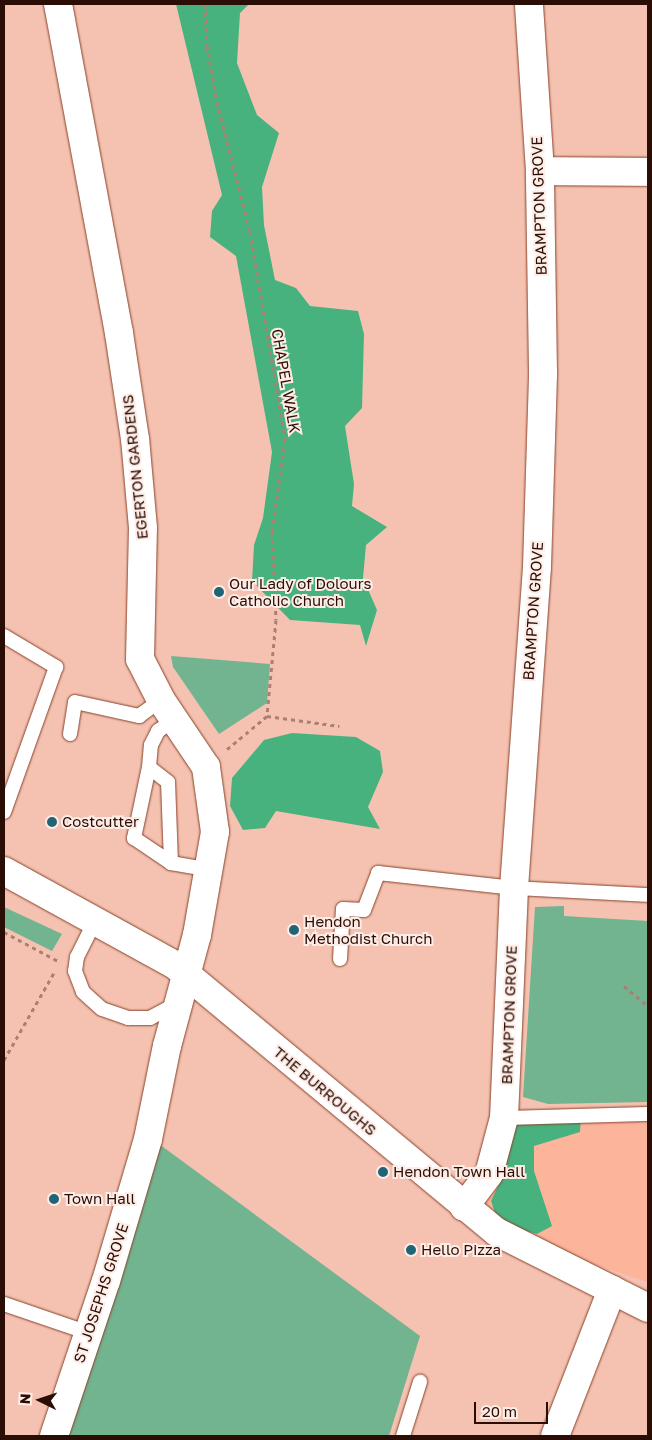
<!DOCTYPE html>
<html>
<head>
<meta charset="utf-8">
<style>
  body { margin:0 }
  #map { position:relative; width:652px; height:1440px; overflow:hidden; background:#f5c2b1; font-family:"Golos Text",sans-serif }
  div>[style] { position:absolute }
  .built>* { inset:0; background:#fcb49b }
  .green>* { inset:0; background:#72b390 }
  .forest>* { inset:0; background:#48b27f }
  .path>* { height:3px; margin-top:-1.5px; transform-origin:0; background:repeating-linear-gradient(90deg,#ab8072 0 4px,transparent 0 8px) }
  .roads { filter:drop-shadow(0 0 1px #894229) drop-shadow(0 0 1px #894229) }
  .lane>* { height:14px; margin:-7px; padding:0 7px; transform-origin:7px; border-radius:7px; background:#fff }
  .street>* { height:28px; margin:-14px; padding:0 14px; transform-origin:14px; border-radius:14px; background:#fff }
  .primary>* { height:28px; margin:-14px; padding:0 14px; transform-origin:14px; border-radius:14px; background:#fff }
  .dots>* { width:14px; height:14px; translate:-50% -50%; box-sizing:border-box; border:2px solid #feece6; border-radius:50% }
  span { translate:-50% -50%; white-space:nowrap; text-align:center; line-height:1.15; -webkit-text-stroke:4px #feece6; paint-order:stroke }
  .street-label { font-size:15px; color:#2a0d04 }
  .poi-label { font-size:15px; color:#2a0d04 }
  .left { translate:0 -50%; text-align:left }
  .frame { position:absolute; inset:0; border:5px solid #2a0d04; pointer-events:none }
  .north { position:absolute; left:15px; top:1375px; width:50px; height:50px; -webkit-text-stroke:4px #feece6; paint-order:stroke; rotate:274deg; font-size:14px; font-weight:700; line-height:20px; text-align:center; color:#2a0d04 }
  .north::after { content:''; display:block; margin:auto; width:18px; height:22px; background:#2a0d04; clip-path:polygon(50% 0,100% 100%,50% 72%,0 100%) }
  .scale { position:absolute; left:474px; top:1402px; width:74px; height:22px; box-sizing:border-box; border:2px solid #2a0d04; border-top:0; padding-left:6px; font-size:15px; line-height:18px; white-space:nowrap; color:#2a0d04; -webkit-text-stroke:4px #feece6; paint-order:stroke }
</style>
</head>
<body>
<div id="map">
  <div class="built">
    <div style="clip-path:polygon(648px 1116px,648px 1282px,497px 1233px,463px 1207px,503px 1118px)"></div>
  </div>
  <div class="green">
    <div style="clip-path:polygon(171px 656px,270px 664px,267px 703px,219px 734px,173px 667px)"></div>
    <div style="clip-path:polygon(564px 906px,564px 916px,648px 921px,648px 1102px,548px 1104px,523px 1097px,535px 907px)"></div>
    <div style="clip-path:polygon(4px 907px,62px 934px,52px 951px,4px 927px)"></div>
    <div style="clip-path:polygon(159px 1144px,420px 1336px,389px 1436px,68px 1436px)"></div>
  </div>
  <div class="forest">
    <div style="clip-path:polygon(176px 4px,249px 4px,240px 13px,237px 63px,257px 115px,279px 133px,262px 187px,264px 225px,275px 280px,296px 288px,310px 306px,358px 311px,364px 334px,362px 408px,345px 426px,354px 484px,352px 506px,387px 527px,366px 545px,363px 578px,377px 610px,366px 646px,360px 625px,290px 620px,252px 581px,254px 545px,263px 518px,272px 452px,236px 256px,210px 237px,212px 211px,222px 195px)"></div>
    <div style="clip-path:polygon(292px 733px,356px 737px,380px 751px,383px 772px,368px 807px,380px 829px,276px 811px,265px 828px,243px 830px,230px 806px,232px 778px,264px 740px)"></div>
    <div style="clip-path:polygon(581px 1116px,580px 1132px,534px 1146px,534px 1171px,552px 1226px,537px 1234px,499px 1224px,491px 1201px,501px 1180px,514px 1123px)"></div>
  </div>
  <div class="path">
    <div style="left:205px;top:4px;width:42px;rotate:87.3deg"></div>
    <div style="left:207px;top:46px;width:57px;rotate:79.9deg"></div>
    <div style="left:217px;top:102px;width:134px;rotate:75.8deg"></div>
    <div style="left:250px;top:232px;width:211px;rotate:80.4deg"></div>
    <div style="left:285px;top:440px;width:92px;rotate:98.1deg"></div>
    <div style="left:272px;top:531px;width:89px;rotate:87.4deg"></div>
    <div style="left:276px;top:620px;width:96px;rotate:95.4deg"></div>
    <div style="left:267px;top:716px;width:55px;rotate:140.2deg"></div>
    <div style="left:267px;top:716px;width:73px;rotate:7.9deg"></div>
    <div style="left:4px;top:932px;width:61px;rotate:28.2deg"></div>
    <div style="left:624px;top:986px;width:31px;rotate:40deg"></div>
    <div style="left:4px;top:1060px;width:103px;rotate:-60.2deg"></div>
  </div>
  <div class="roads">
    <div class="lane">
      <div style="left:4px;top:636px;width:61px;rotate:30.8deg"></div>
      <div style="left:56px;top:667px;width:154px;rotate:109.7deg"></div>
      <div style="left:70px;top:734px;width:32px;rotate:-81deg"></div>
      <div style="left:75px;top:702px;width:66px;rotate:12.3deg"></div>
      <div style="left:139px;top:716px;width:27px;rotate:-36deg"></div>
      <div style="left:149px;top:767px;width:22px;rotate:-85deg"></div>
      <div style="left:151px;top:745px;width:16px;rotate:-63deg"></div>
      <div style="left:158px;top:731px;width:19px;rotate:-35deg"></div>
      <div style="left:171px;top:863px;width:81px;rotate:-92.1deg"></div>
      <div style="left:168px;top:782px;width:24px;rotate:-142deg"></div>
      <div style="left:149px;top:767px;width:73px;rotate:101.9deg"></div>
      <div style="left:134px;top:838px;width:45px;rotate:34deg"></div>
      <div style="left:171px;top:863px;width:40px;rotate:10deg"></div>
      <div style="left:95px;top:921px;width:40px;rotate:116.6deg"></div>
      <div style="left:77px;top:957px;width:14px;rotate:98deg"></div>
      <div style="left:75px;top:971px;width:22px;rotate:69deg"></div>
      <div style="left:83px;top:992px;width:25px;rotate:42deg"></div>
      <div style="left:102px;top:1009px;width:28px;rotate:19deg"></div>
      <div style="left:128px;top:1018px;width:22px"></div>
      <div style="left:150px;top:1018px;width:32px;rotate:-28deg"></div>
      <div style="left:340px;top:959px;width:50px;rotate:-86.6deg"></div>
      <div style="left:343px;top:909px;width:21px;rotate:3deg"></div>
      <div style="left:364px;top:910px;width:40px;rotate:-69deg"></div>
      <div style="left:378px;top:873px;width:137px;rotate:6.3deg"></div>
      <div style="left:514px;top:888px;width:134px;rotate:3deg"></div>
      <div style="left:504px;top:1118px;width:144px;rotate:-1.6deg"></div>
      <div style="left:4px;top:1304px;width:90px;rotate:18.8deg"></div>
      <div style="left:403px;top:1436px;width:57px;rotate:-72.5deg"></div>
    </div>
    <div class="street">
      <div style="left:540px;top:171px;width:108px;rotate:0.5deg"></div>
      <div style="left:464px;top:1207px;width:41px;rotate:-52.9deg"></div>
      <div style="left:489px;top:1174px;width:58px;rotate:-75deg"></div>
      <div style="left:504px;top:1118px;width:230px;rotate:-87.5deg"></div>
      <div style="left:514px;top:888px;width:322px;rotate:-85.9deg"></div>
      <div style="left:537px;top:567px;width:195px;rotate:-88.2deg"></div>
      <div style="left:543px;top:372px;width:201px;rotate:-90.9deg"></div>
      <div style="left:540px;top:171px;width:167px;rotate:-93.8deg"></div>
      <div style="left:54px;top:1436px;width:163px;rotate:-71.5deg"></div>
      <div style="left:106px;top:1281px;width:148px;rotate:-73.5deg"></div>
      <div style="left:148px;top:1139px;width:95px;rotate:-78.5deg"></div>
      <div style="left:167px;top:1046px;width:115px;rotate:-74.9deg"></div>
      <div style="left:197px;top:935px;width:105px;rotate:-80.1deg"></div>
      <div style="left:215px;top:832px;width:66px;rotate:-97.9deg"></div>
      <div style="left:206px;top:767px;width:81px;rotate:-123.9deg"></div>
      <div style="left:161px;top:700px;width:46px;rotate:-117.1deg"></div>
      <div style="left:140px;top:659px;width:131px;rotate:-88.7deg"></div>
      <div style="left:143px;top:528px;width:89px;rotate:-95.1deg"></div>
      <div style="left:135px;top:439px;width:107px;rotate:-98.6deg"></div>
      <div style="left:119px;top:333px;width:335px;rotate:-100.5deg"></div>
      <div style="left:555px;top:1436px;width:157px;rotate:-68.7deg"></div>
    </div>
    <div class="primary">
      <div style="left:4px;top:871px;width:195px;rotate:28.8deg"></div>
      <div style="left:175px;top:965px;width:418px;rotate:39.7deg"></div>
      <div style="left:497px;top:1232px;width:169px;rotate:26.7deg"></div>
    </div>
  </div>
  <div class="dots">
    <div style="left:219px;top:592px;background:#206476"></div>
    <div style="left:52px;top:822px;background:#206476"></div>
    <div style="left:294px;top:930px;background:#206476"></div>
    <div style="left:383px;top:1172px;background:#206476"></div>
    <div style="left:54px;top:1199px;background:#206476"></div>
    <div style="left:411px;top:1250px;background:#206476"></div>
  </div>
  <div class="street-label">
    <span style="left:539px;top:206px;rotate:-92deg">BRAMPTON GROVE</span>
    <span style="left:286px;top:381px;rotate:80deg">CHAPEL WALK</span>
    <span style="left:135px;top:467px;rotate:-96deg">EGERTON GARDENS</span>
    <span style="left:533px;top:611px;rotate:-86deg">BRAMPTON GROVE</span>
    <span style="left:509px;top:1015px;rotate:-88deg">BRAMPTON GROVE</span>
    <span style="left:325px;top:1091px;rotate:40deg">THE BURROUGHS</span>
    <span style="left:101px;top:1293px;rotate:-72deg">ST JOSEPHS GROVE</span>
  </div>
  <div class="poi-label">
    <span class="left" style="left:229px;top:592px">Our Lady of Dolours<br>Catholic Church</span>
    <span class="left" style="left:62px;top:822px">Costcutter</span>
    <span class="left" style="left:304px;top:930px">Hendon<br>Methodist Church</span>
    <span class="left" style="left:393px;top:1172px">Hendon Town Hall</span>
    <span class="left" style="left:64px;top:1199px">Town Hall</span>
    <span class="left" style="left:421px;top:1250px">Hello Pizza</span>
  </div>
  <div class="frame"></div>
  <div class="north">N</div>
  <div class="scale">20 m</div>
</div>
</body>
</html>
